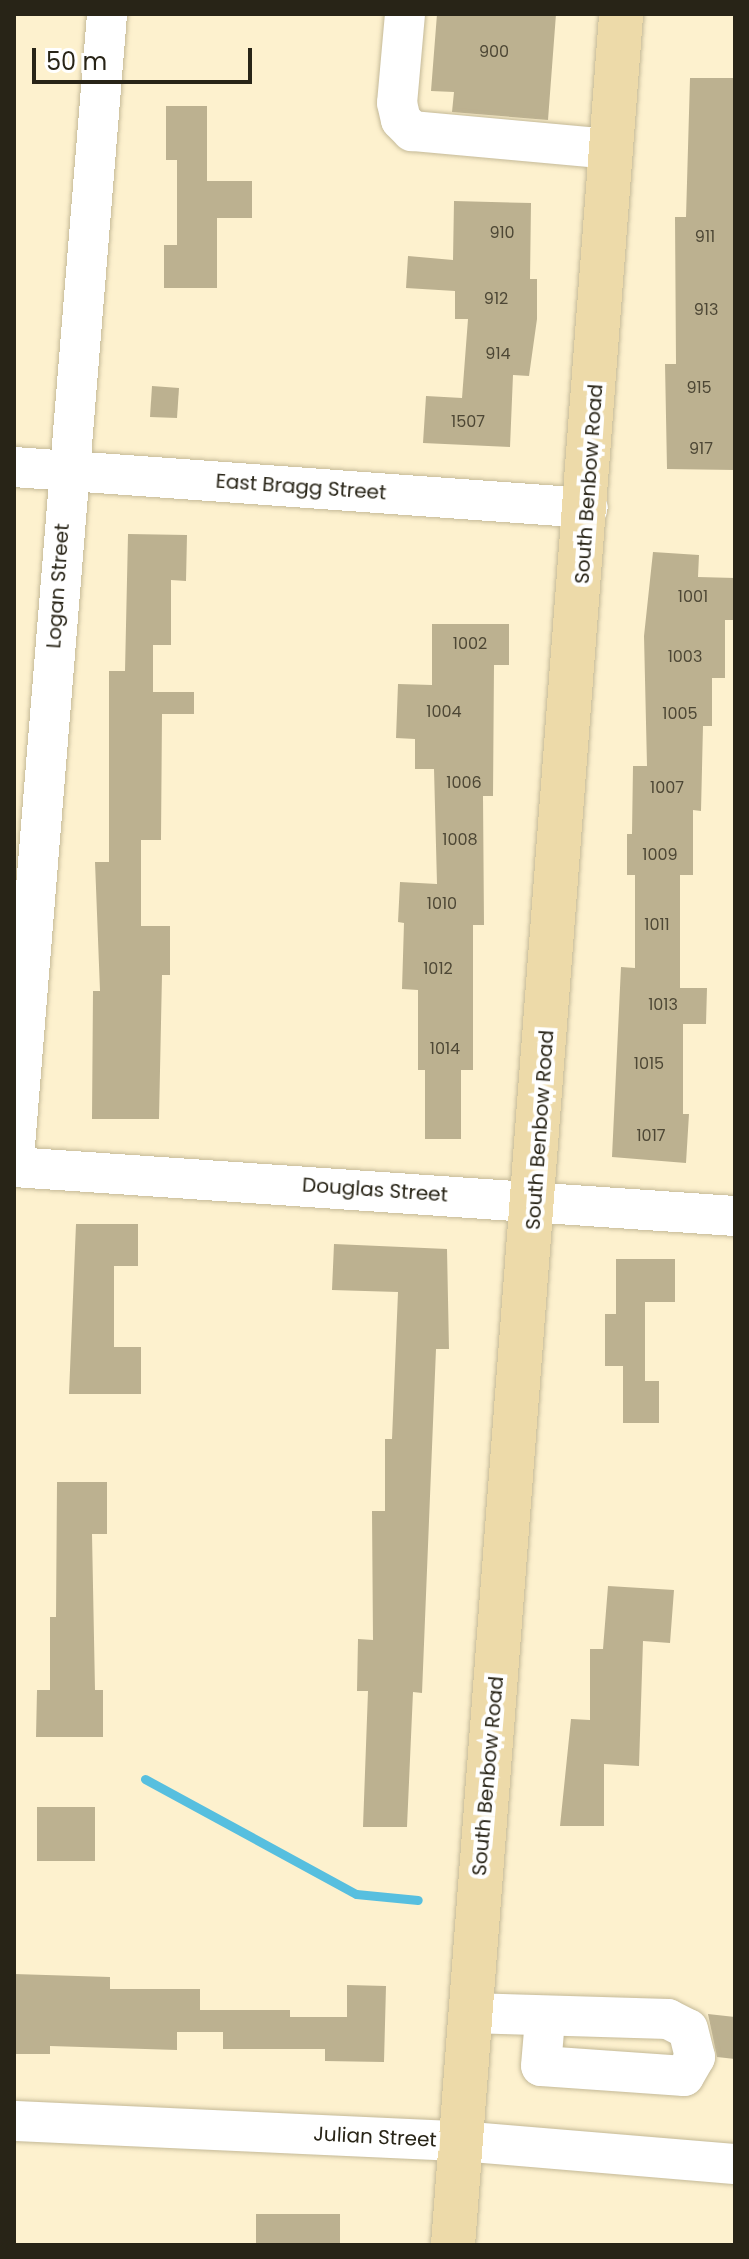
<!DOCTYPE html>
<html>
<head>
<meta charset="utf-8">
<style>
  body { margin:0 }
  #map { position:relative; width:749px; height:2259px; overflow:hidden; background:#fdf1ce; font-family:Poppins,sans-serif }
  div>[style] { position:absolute }
  .stream>* { height:9px; margin:-4.5px; padding:0 4.5px; transform-origin:4.5px; border-radius:4.5px; background:#57bfdf }
  .building>* { inset:0; background:#bcb190 }
  .roads { filter:drop-shadow(0 0 2px #c4b997) drop-shadow(0 0 2px #c4b997) }
  .minor>* { height:40px; margin:-20px; padding:0 20px; transform-origin:20px; border-radius:20px; background:#fff }
  .major>* { height:44px; margin:-22px; padding:0 22px; transform-origin:22px; border-radius:22px; background:#eddaa9 }
  span { translate:-50% -50%; white-space:nowrap; text-align:center; line-height:1.15; -webkit-text-stroke:8px #fff; paint-order:stroke }
  .number-label { font-size:16px; color:#4d4735 }
  .number-label span { -webkit-text-stroke-width:0 }
  .street-label { font-size:20px; color:#282417 }
  .frame { position:absolute; inset:0; border:16px solid #282417; pointer-events:none }
  .scale { position:absolute; left:32px; top:48px; width:220px; height:36px; box-sizing:border-box; border:4px solid #282417; border-top:0; padding-left:10px; font-size:24px; line-height:28px; white-space:nowrap; color:#282417; -webkit-text-stroke:6px #fff; paint-order:stroke }
</style>
</head>
<body>
<div id="map">
  <div class="stream">
    <div style="left:145px;top:1779px;width:240px;rotate:28.6deg"></div>
    <div style="left:356px;top:1894px;width:62px;rotate:5.5deg"></div>
  </div>
  <div class="building">
    <div style="clip-path:polygon(437px 14px,556px 14px,548px 120px,452px 112px,454px 92px,431px 91px)"></div>
    <div style="clip-path:polygon(690px 78px,735px 78px,735px 470px,667px 469px,665px 364px,676px 364px,675px 217px,686px 217px)"></div>
    <div style="clip-path:polygon(166px 106px,207px 106px,207px 181px,252px 181px,252px 218px,217px 218px,217px 288px,164px 288px,164px 245px,177px 245px,177px 160px,166px 160px)"></div>
    <div style="clip-path:polygon(454px 201px,531px 203px,530px 279px,537px 279px,537px 319px,529px 376px,513px 375px,510px 447px,423px 443px,426px 396px,462px 398px,468px 319px,455px 319px,455px 291px,406px 288px,408px 256px,453px 260px)"></div>
    <div style="clip-path:polygon(152px 386px,179px 388px,177px 418px,150px 417px)"></div>
    <div style="clip-path:polygon(128px 534px,187px 535px,186px 581px,171px 580px,171px 645px,153px 645px,153px 692px,194px 692px,194px 714px,162px 714px,161px 840px,141px 840px,141px 926px,170px 926px,170px 975px,162px 975px,159px 1119px,92px 1119px,93px 991px,100px 991px,95px 862px,109px 862px,109px 671px,125px 671px)"></div>
    <div style="clip-path:polygon(653px 552px,699px 555px,698px 577px,735px 578px,735px 620px,725px 620px,725px 678px,712px 678px,712px 726px,703px 726px,701px 811px,693px 810px,693px 875px,680px 875px,680px 988px,707px 988px,706px 1024px,683px 1024px,683px 1114px,689px 1114px,686px 1163px,612px 1157px,621px 967px,635px 968px,635px 875px,627px 875px,627px 834px,632px 834px,633px 766px,647px 766px,644px 636px)"></div>
    <div style="clip-path:polygon(432px 624px,509px 624px,509px 665px,494px 665px,493px 796px,483px 796px,484px 925px,473px 925px,473px 1070px,461px 1070px,461px 1139px,425px 1139px,425px 1070px,418px 1070px,418px 990px,402px 989px,404px 923px,398px 922px,400px 882px,437px 884px,434px 769px,415px 769px,415px 739px,396px 738px,398px 684px,432px 685px)"></div>
    <div style="clip-path:polygon(76px 1224px,138px 1224px,138px 1266px,114px 1266px,114px 1347px,141px 1347px,141px 1394px,69px 1394px)"></div>
    <div style="clip-path:polygon(334px 1244px,447px 1249px,449px 1349px,436px 1349px,422px 1693px,413px 1692px,407px 1827px,363px 1827px,368px 1691px,357px 1691px,358px 1639px,373px 1640px,372px 1511px,385px 1511px,385px 1439px,392px 1439px,398px 1292px,332px 1290px)"></div>
    <div style="clip-path:polygon(616px 1259px,675px 1259px,675px 1302px,645px 1302px,645px 1381px,659px 1381px,659px 1423px,623px 1423px,623px 1366px,605px 1366px,605px 1314px,616px 1314px)"></div>
    <div style="clip-path:polygon(57px 1482px,107px 1482px,107px 1534px,92px 1534px,95px 1690px,103px 1690px,103px 1737px,36px 1737px,37px 1690px,50px 1690px,50px 1617px,56px 1617px)"></div>
    <div style="clip-path:polygon(608px 1586px,674px 1590px,670px 1643px,643px 1641px,639px 1766px,604px 1764px,604px 1826px,560px 1826px,571px 1719px,590px 1720px,590px 1649px,603px 1649px)"></div>
    <div style="clip-path:polygon(37px 1807px,95px 1807px,95px 1861px,37px 1861px)"></div>
    <div style="clip-path:polygon(14px 1974px,110px 1977px,110px 1989px,200px 1989px,200px 2010px,290px 2010px,290px 2017px,347px 2017px,347px 1985px,386px 1986px,384px 2062px,325px 2061px,325px 2049px,223px 2049px,223px 2032px,177px 2032px,177px 2050px,50px 2046px,50px 2054px,14px 2054px)"></div>
    <div style="clip-path:polygon(708px 2014px,735px 2017px,735px 2059px,717px 2057px)"></div>
    <div style="clip-path:polygon(256px 2214px,340px 2214px,340px 2245px,256px 2245px)"></div>
  </div>
  <div class="roads">
    <div class="minor">
      <div style="left:405px;top:14px;width:89px;rotate:95.1deg"></div>
      <div style="left:397px;top:103px;width:17px;rotate:77deg"></div>
      <div style="left:401px;top:120px;width:16px;rotate:45deg"></div>
      <div style="left:412px;top:131px;width:200px;rotate:5.2deg"></div>
      <div style="left:14px;top:467px;width:575px;rotate:4.09deg"></div>
      <div style="left:14px;top:1158px;width:1148px;rotate:-85.35deg"></div>
      <div style="left:14px;top:1167px;width:723px;rotate:3.89deg"></div>
      <div style="left:469px;top:2013px;width:199px;rotate:1.7deg"></div>
      <div style="left:668px;top:2019px;width:22px;rotate:27deg"></div>
      <div style="left:688px;top:2029px;width:29px;rotate:76deg"></div>
      <div style="left:695px;top:2057px;width:22px;rotate:120deg"></div>
      <div style="left:684px;top:2076px;width:143px;rotate:-176deg"></div>
      <div style="left:541px;top:2066px;width:47px;rotate:-85.1deg"></div>
      <div style="left:14px;top:2121px;width:446px;rotate:2.6deg"></div>
      <div style="left:460px;top:2141px;width:276px;rotate:4.8deg"></div>
    </div>
    <div class="major">
      <div style="left:453px;top:2245px;width:2237px;rotate:-85.69deg"></div>
    </div>
  </div>
  <div class="number-label">
    <span style="left:494px;top:52px">900</span>
    <span style="left:502px;top:233px">910</span>
    <span style="left:705px;top:237px">911</span>
    <span style="left:496px;top:299px">912</span>
    <span style="left:706px;top:310px">913</span>
    <span style="left:498px;top:354px">914</span>
    <span style="left:699px;top:388px">915</span>
    <span style="left:468px;top:422px">1507</span>
    <span style="left:701px;top:449px">917</span>
    <span style="left:693px;top:597px">1001</span>
    <span style="left:470px;top:644px">1002</span>
    <span style="left:685px;top:657px">1003</span>
    <span style="left:444px;top:712px">1004</span>
    <span style="left:680px;top:714px">1005</span>
    <span style="left:464px;top:783px">1006</span>
    <span style="left:667px;top:788px">1007</span>
    <span style="left:460px;top:840px">1008</span>
    <span style="left:660px;top:855px">1009</span>
    <span style="left:442px;top:904px">1010</span>
    <span style="left:657px;top:925px">1011</span>
    <span style="left:438px;top:969px">1012</span>
    <span style="left:663px;top:1005px">1013</span>
    <span style="left:445px;top:1049px">1014</span>
    <span style="left:649px;top:1064px">1015</span>
    <span style="left:651px;top:1136px">1017</span>
  </div>
  <div class="street-label">
    <span style="left:589px;top:484px;rotate:-86deg">South Benbow Road</span>
    <span style="left:301px;top:487px;rotate:4deg">East Bragg Street</span>
    <span style="left:58px;top:586px;rotate:-86deg">Logan Street</span>
    <span style="left:540px;top:1130px;rotate:-86deg">South Benbow Road</span>
    <span style="left:375px;top:1190px;rotate:4deg">Douglas Street</span>
    <span style="left:488px;top:1776px;rotate:-85deg">South Benbow Road</span>
    <span style="left:375px;top:2137px;rotate:3deg">Julian Street</span>
  </div>
  <div class="frame"></div>
  <div class="scale">50 m</div>
</div>
</body>
</html>
